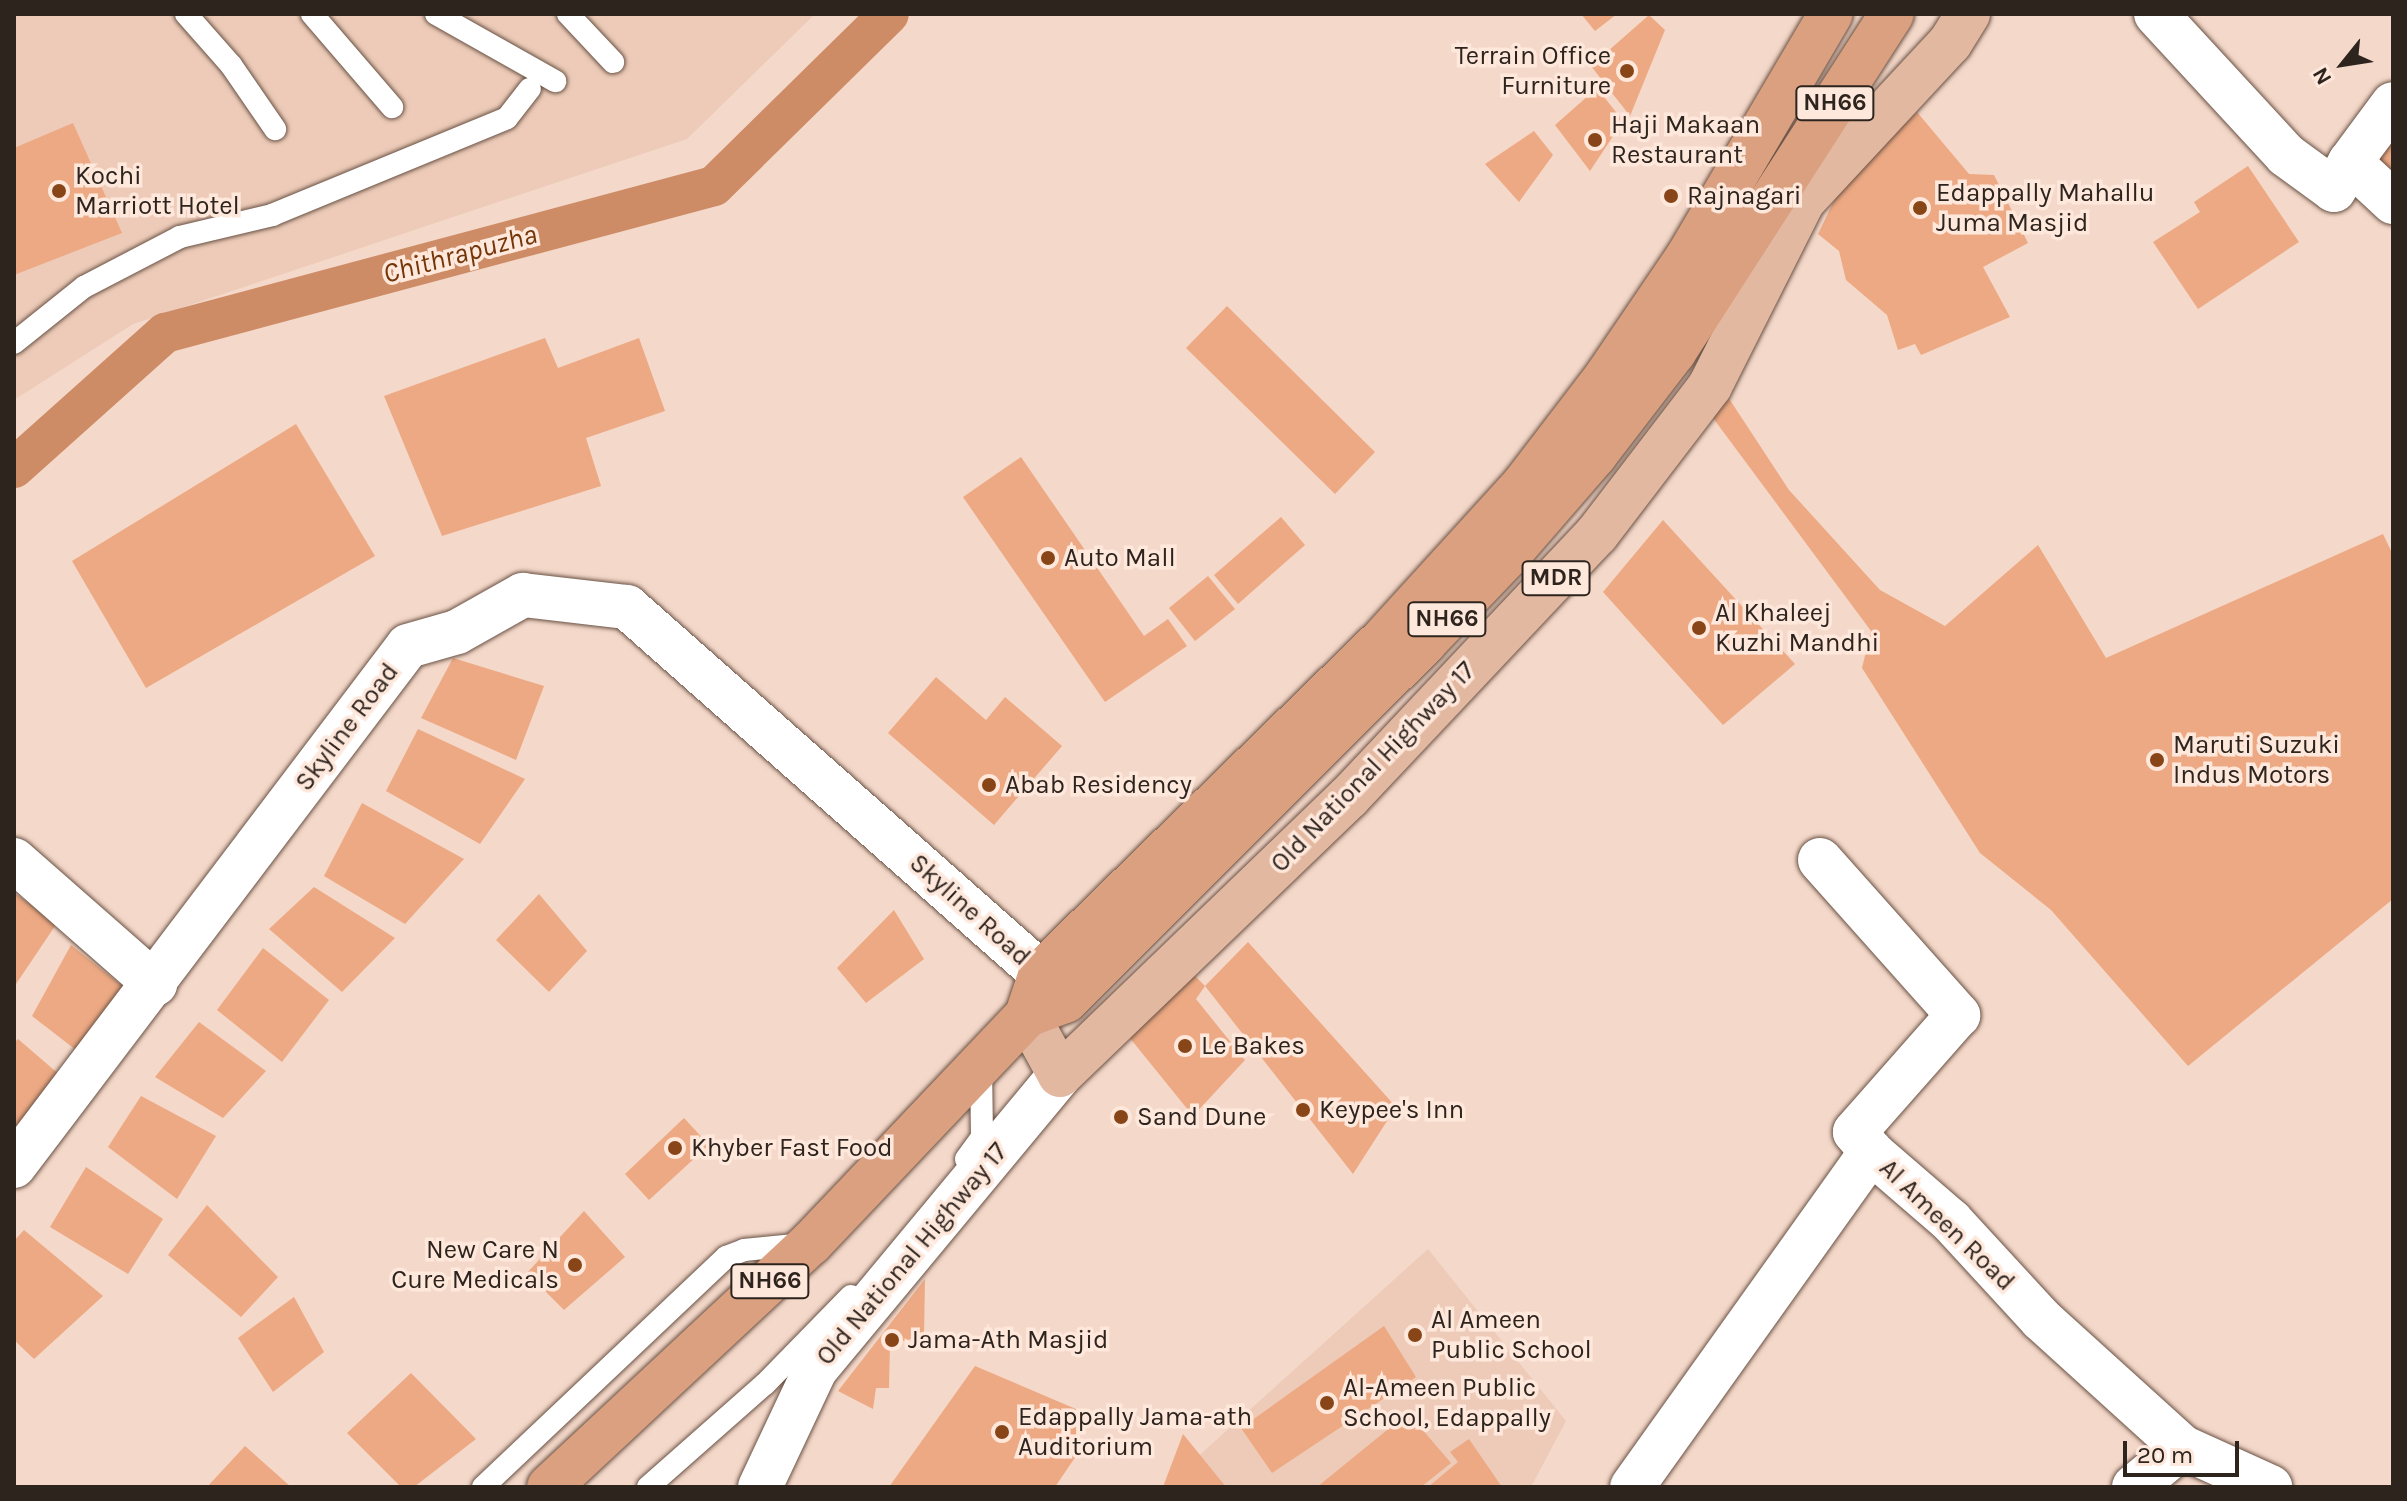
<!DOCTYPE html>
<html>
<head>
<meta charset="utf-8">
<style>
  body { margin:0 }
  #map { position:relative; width:2407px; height:1501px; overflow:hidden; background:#f4d8c9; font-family:Karla,sans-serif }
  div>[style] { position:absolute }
  .built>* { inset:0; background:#edcbb8 }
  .canal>* { height:40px; margin:-20px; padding:0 20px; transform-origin:20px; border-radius:20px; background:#cd8b66 }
  .building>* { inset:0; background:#eda983 }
  .roads { filter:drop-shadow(0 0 2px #685144) drop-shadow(0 0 2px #685144) }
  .service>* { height:22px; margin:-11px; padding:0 11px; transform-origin:11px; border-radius:11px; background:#fff }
  .minor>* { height:44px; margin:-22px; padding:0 22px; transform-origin:22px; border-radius:22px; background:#fff }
  .tertiary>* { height:44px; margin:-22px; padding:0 22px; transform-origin:22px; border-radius:22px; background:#fff }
  .primary>* { height:44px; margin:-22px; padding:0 22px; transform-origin:22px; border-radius:22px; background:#e3b8a0 }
  .trunk>* { height:44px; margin:-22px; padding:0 22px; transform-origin:22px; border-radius:22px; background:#daa080 }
  .dots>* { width:22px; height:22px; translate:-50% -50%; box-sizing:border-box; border:4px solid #fee7db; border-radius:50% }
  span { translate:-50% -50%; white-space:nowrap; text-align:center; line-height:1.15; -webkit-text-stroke:7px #fee7db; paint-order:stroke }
  .shield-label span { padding:2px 6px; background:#fee7db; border:2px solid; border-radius:6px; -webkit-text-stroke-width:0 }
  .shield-label { font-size:24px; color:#2e241e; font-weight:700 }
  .poi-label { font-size:26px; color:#2e241e }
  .right { translate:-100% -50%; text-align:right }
  .left { translate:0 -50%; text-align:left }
  .street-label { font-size:26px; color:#2e241e }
  .water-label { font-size:28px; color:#73360a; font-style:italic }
  .frame { position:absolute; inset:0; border:16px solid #2e241e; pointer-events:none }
  .north { position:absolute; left:2303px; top:24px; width:80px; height:80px; -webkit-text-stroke:6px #fee7db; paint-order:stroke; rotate:240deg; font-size:22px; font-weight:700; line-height:32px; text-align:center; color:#2e241e }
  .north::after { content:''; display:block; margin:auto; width:28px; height:36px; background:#2e241e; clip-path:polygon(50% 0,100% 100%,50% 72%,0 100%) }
  .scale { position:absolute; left:2123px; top:1441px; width:116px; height:36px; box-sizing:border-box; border:4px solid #2e241e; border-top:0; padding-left:10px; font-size:24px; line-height:28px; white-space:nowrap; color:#2e241e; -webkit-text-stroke:6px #fee7db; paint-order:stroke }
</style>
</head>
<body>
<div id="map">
  <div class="built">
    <div style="clip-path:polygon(14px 14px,815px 14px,687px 139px,133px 324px,14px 400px)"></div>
    <div style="clip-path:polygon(1428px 1249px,1566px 1421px,1531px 1487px,1164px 1487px)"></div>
  </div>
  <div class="canal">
    <div style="left:14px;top:468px;width:203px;rotate:-41.8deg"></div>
    <div style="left:165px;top:333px;width:568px;rotate:-14.99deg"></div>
    <div style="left:714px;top:186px;width:245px;rotate:-44.5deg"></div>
  </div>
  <div class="building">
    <div style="clip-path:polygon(1581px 14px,1617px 14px,1595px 31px)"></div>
    <div style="clip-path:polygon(1649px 15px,1665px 30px,1630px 116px,1591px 66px)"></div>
    <div style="clip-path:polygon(1597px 88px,1623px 121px,1590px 171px,1555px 125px)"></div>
    <div style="clip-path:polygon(1917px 112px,1969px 174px,1994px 175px,2028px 243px,1983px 267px,2010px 317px,1921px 355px,1915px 344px,1898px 350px,1887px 315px,1846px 280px,1839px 251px,1818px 234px,1843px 182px)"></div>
    <div style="clip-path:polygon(73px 123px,122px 233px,14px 275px,14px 148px)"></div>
    <div style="clip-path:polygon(1534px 131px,1553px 155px,1519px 202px,1485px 164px)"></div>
    <div style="clip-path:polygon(2393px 138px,2393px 186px,2369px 161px)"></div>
    <div style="clip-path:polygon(2248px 166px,2299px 242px,2198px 309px,2153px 242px,2200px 212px,2194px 202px)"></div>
    <div style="clip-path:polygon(1227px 306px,1375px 452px,1335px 494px,1186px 348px)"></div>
    <div style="clip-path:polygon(545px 338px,558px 368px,639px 338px,665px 411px,586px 438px,601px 486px,442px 536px,384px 396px)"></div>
    <div style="clip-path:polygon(1726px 394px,1789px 490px,1880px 590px,1945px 626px,2038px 545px,2106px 658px,2383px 534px,2393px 555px,2393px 899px,2188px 1066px,2051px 910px,1980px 853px,1862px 668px,1871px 631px,1713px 418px)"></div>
    <div style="clip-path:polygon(296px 424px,375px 556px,146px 688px,72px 561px)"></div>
    <div style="clip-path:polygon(1021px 457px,1144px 636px,1168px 619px,1187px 646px,1105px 702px,963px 497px)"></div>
    <div style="clip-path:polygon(1281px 517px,1305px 545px,1238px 604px,1214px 575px)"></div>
    <div style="clip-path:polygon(1663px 520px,1795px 664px,1723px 725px,1603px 592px)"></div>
    <div style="clip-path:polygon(1208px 576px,1235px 609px,1195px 641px,1169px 608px)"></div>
    <div style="clip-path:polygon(453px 658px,544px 686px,516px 760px,421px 718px)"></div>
    <div style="clip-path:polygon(936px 677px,986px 720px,1005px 697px,1062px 746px,994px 825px,888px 733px)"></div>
    <div style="clip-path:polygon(418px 729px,525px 779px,480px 844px,386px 791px)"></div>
    <div style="clip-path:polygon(362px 803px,464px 859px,405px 924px,324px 876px)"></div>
    <div style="clip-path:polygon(314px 887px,395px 938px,342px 992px,269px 929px)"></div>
    <div style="clip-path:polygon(14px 893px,57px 923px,14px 987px)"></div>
    <div style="clip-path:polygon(539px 894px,587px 951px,549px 992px,496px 940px)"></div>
    <div style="clip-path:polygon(894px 910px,924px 959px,866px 1003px,837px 968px)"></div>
    <div style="clip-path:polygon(1248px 942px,1396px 1107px,1353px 1174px,1205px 986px,1196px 999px,1245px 1060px,1193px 1116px,1125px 1032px,1187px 968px,1205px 986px)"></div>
    <div style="clip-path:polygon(71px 945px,126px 989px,76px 1050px,32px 1016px)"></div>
    <div style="clip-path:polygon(263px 948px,329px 1000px,282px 1062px,217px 1010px)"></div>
    <div style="clip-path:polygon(199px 1022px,266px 1071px,223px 1118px,155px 1077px)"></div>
    <div style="clip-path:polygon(18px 1039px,61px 1076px,14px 1130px,14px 1043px)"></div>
    <div style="clip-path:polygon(141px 1096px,216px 1136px,177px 1199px,108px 1147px)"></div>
    <div style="clip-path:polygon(684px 1118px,709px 1145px,649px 1200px,625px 1174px)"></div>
    <div style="clip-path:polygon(86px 1167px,163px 1219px,128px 1274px,50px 1227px)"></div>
    <div style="clip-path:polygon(207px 1205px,278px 1277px,241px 1317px,168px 1255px)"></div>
    <div style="clip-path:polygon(584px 1211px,625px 1257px,564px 1310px,527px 1273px)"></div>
    <div style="clip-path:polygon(24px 1230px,103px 1296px,34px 1359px,14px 1340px,14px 1241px)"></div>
    <div style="clip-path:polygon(925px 1279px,924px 1336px,890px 1344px,889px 1388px,876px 1388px,873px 1409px,838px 1391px)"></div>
    <div style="clip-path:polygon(294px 1297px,324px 1352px,273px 1392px,238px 1338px)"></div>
    <div style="clip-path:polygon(1384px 1326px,1416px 1377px,1272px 1473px,1241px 1428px)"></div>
    <div style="clip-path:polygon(975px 1366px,1076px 1409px,1076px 1456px,1055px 1487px,889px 1487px)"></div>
    <div style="clip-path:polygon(411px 1373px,476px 1439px,414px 1487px,401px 1487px,347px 1433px)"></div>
    <div style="clip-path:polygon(1408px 1413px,1451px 1463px,1421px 1487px,1317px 1487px)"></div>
    <div style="clip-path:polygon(1183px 1434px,1226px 1487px,1163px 1487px)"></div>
    <div style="clip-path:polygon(1469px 1439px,1502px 1487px,1428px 1487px,1458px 1462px,1450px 1452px)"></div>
    <div style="clip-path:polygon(245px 1446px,291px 1487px,207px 1487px)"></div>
  </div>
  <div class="roads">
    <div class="service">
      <div style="left:186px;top:14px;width:68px;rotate:48.6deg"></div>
      <div style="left:231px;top:65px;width:78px;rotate:55.5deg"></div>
      <div style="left:312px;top:14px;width:123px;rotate:49.3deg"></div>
      <div style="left:436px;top:14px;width:137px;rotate:29.4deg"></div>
      <div style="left:568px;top:14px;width:66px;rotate:46.8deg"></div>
      <div style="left:14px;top:343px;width:90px;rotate:-38.7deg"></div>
      <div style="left:84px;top:287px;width:108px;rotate:-27.5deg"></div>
      <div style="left:180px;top:237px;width:95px;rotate:-13.4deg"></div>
      <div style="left:272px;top:215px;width:254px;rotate:-22.4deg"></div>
      <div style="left:507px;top:118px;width:37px;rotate:-52deg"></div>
      <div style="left:966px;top:1159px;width:27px;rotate:-54deg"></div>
      <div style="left:982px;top:1137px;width:70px;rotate:-90.8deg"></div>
      <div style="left:483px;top:1487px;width:335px;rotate:-43.4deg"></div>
      <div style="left:726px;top:1257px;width:19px;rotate:-21deg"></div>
      <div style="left:744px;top:1250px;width:61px;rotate:-5.6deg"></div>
      <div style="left:648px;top:1487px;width:156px;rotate:-41.4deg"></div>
      <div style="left:765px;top:1384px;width:123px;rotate:-45.7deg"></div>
    </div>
    <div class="minor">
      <div style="left:2156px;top:14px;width:192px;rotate:47.3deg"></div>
      <div style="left:2286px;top:155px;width:59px;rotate:36.1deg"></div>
      <div style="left:2334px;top:190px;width:32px;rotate:-60deg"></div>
      <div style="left:2350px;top:162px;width:59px;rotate:42.9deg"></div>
      <div style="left:2350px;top:162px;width:72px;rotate:-53.4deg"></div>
      <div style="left:14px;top:860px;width:188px;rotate:41.3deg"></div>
      <div style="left:1820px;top:860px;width:208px;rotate:48.3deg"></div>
      <div style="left:1958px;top:1015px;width:156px;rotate:131.4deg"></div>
      <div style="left:1855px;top:1132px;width:26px;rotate:51deg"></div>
      <div style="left:14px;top:1166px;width:652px;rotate:-52.85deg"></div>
      <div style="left:408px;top:646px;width:51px;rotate:-15.9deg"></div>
      <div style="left:457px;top:632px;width:76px;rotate:-29.3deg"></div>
      <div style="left:523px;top:595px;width:105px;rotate:6.6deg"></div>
      <div style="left:627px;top:607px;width:553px;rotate:41.48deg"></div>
      <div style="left:1632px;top:1487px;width:412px;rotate:-54.5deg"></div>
      <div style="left:1871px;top:1152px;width:106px;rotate:40.8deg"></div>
      <div style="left:1951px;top:1221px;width:133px;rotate:47.4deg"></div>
      <div style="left:2041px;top:1319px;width:190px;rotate:42.2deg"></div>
      <div style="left:2182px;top:1447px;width:97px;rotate:24.4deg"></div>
      <div style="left:2134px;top:1487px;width:62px;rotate:-39.8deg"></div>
    </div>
    <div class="tertiary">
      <div style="left:760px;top:1487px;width:129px;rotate:-64.8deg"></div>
      <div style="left:815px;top:1370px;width:383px;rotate:-50.3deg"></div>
    </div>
    <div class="primary">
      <div style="left:1027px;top:1015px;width:68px;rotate:61.2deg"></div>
      <div style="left:1060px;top:1075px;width:401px;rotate:-43.9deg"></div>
      <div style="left:1349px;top:797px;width:361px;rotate:-46.7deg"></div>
      <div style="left:1597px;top:534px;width:186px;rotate:-52.6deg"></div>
      <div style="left:1710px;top:386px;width:207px;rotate:-63.3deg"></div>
      <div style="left:1803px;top:201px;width:216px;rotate:-47.1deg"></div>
      <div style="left:1950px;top:43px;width:34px;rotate:-58deg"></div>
    </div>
    <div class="trunk">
      <div style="left:1027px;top:1015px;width:40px;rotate:-20.2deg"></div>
      <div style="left:1065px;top:1001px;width:508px;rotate:-44.92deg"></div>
      <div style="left:1425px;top:642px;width:124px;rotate:-46.3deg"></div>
      <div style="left:1511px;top:552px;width:128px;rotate:-49.1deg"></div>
      <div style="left:1595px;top:455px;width:130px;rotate:-52.5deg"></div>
      <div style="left:1674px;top:352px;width:402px;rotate:-57.2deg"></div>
      <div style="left:549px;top:1487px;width:357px;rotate:-43deg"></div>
      <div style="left:810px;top:1244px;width:315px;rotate:-46.5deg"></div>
      <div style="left:1027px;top:1015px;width:44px;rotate:-71.6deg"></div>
      <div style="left:1041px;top:973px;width:482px;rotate:-44.3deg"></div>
      <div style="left:1386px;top:636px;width:207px;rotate:-47.7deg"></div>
      <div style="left:1525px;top:483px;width:133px;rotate:-52.6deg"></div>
      <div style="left:1606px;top:377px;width:144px;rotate:-55.8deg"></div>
      <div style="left:1687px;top:258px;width:283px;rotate:-59.5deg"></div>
    </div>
  </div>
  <div class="dots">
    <div style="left:1627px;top:71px;background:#884517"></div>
    <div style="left:1595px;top:140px;background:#884517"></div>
    <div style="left:59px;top:191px;background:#884517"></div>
    <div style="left:1671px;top:196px;background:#884517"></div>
    <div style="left:1920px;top:208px;background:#884517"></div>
    <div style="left:1048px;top:558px;background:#884517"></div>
    <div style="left:1699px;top:628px;background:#884517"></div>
    <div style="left:2157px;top:760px;background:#884517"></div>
    <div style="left:989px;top:785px;background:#884517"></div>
    <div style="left:1185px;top:1046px;background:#884517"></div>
    <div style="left:1303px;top:1110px;background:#884517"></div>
    <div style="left:1121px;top:1117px;background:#884517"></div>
    <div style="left:675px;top:1148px;background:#884517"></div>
    <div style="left:575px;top:1265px;background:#884517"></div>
    <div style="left:1415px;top:1335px;background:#884517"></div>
    <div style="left:892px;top:1340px;background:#884517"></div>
    <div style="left:1327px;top:1403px;background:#884517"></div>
    <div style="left:1002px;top:1432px;background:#884517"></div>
  </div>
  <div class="shield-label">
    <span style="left:1835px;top:103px">NH66</span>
    <span style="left:1556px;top:578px">MDR</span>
    <span style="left:1447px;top:619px">NH66</span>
    <span style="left:770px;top:1281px">NH66</span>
  </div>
  <div class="poi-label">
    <span class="right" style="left:1611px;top:71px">Terrain Office<br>Furniture</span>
    <span class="left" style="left:1611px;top:140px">Haji Makaan<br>Restaurant</span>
    <span class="left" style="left:75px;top:191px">Kochi<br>Marriott Hotel</span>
    <span class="left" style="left:1936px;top:208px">Edappally Mahallu<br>Juma Masjid</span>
    <span class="left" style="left:1687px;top:196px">Rajnagari</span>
    <span class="left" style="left:1064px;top:558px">Auto Mall</span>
    <span class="left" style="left:1715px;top:628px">Al Khaleej<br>Kuzhi Mandhi</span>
    <span class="left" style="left:2173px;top:760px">Maruti Suzuki<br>Indus Motors</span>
    <span class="left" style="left:1005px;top:785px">Abab Residency</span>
    <span class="left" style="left:1201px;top:1046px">Le Bakes</span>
    <span class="left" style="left:1319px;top:1110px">Keypee's Inn</span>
    <span class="left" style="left:1137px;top:1117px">Sand Dune</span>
    <span class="left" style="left:691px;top:1148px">Khyber Fast Food</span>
    <span class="right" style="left:559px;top:1265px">New Care N<br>Cure Medicals</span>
    <span class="left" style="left:1431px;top:1335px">Al Ameen<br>Public School</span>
    <span class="left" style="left:908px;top:1340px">Jama-Ath Masjid</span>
    <span class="left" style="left:1343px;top:1403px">Al-Ameen Public<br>School, Edappally</span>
    <span class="left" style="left:1018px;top:1432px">Edappally Jama-ath<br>Auditorium</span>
  </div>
  <div class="street-label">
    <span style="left:347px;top:727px;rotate:-53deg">Skyline Road</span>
    <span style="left:1373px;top:767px;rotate:-46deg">Old National Highway 17</span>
    <span style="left:970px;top:910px;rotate:42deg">Skyline Road</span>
    <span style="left:1947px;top:1225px;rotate:44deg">Al Ameen Road</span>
    <span style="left:912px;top:1254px;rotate:-50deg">Old National Highway 17</span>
  </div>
  <div class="water-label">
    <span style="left:460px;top:254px;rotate:-15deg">Chithrapuzha</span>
  </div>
  <div class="frame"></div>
  <div class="north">N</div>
  <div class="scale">20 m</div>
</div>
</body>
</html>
